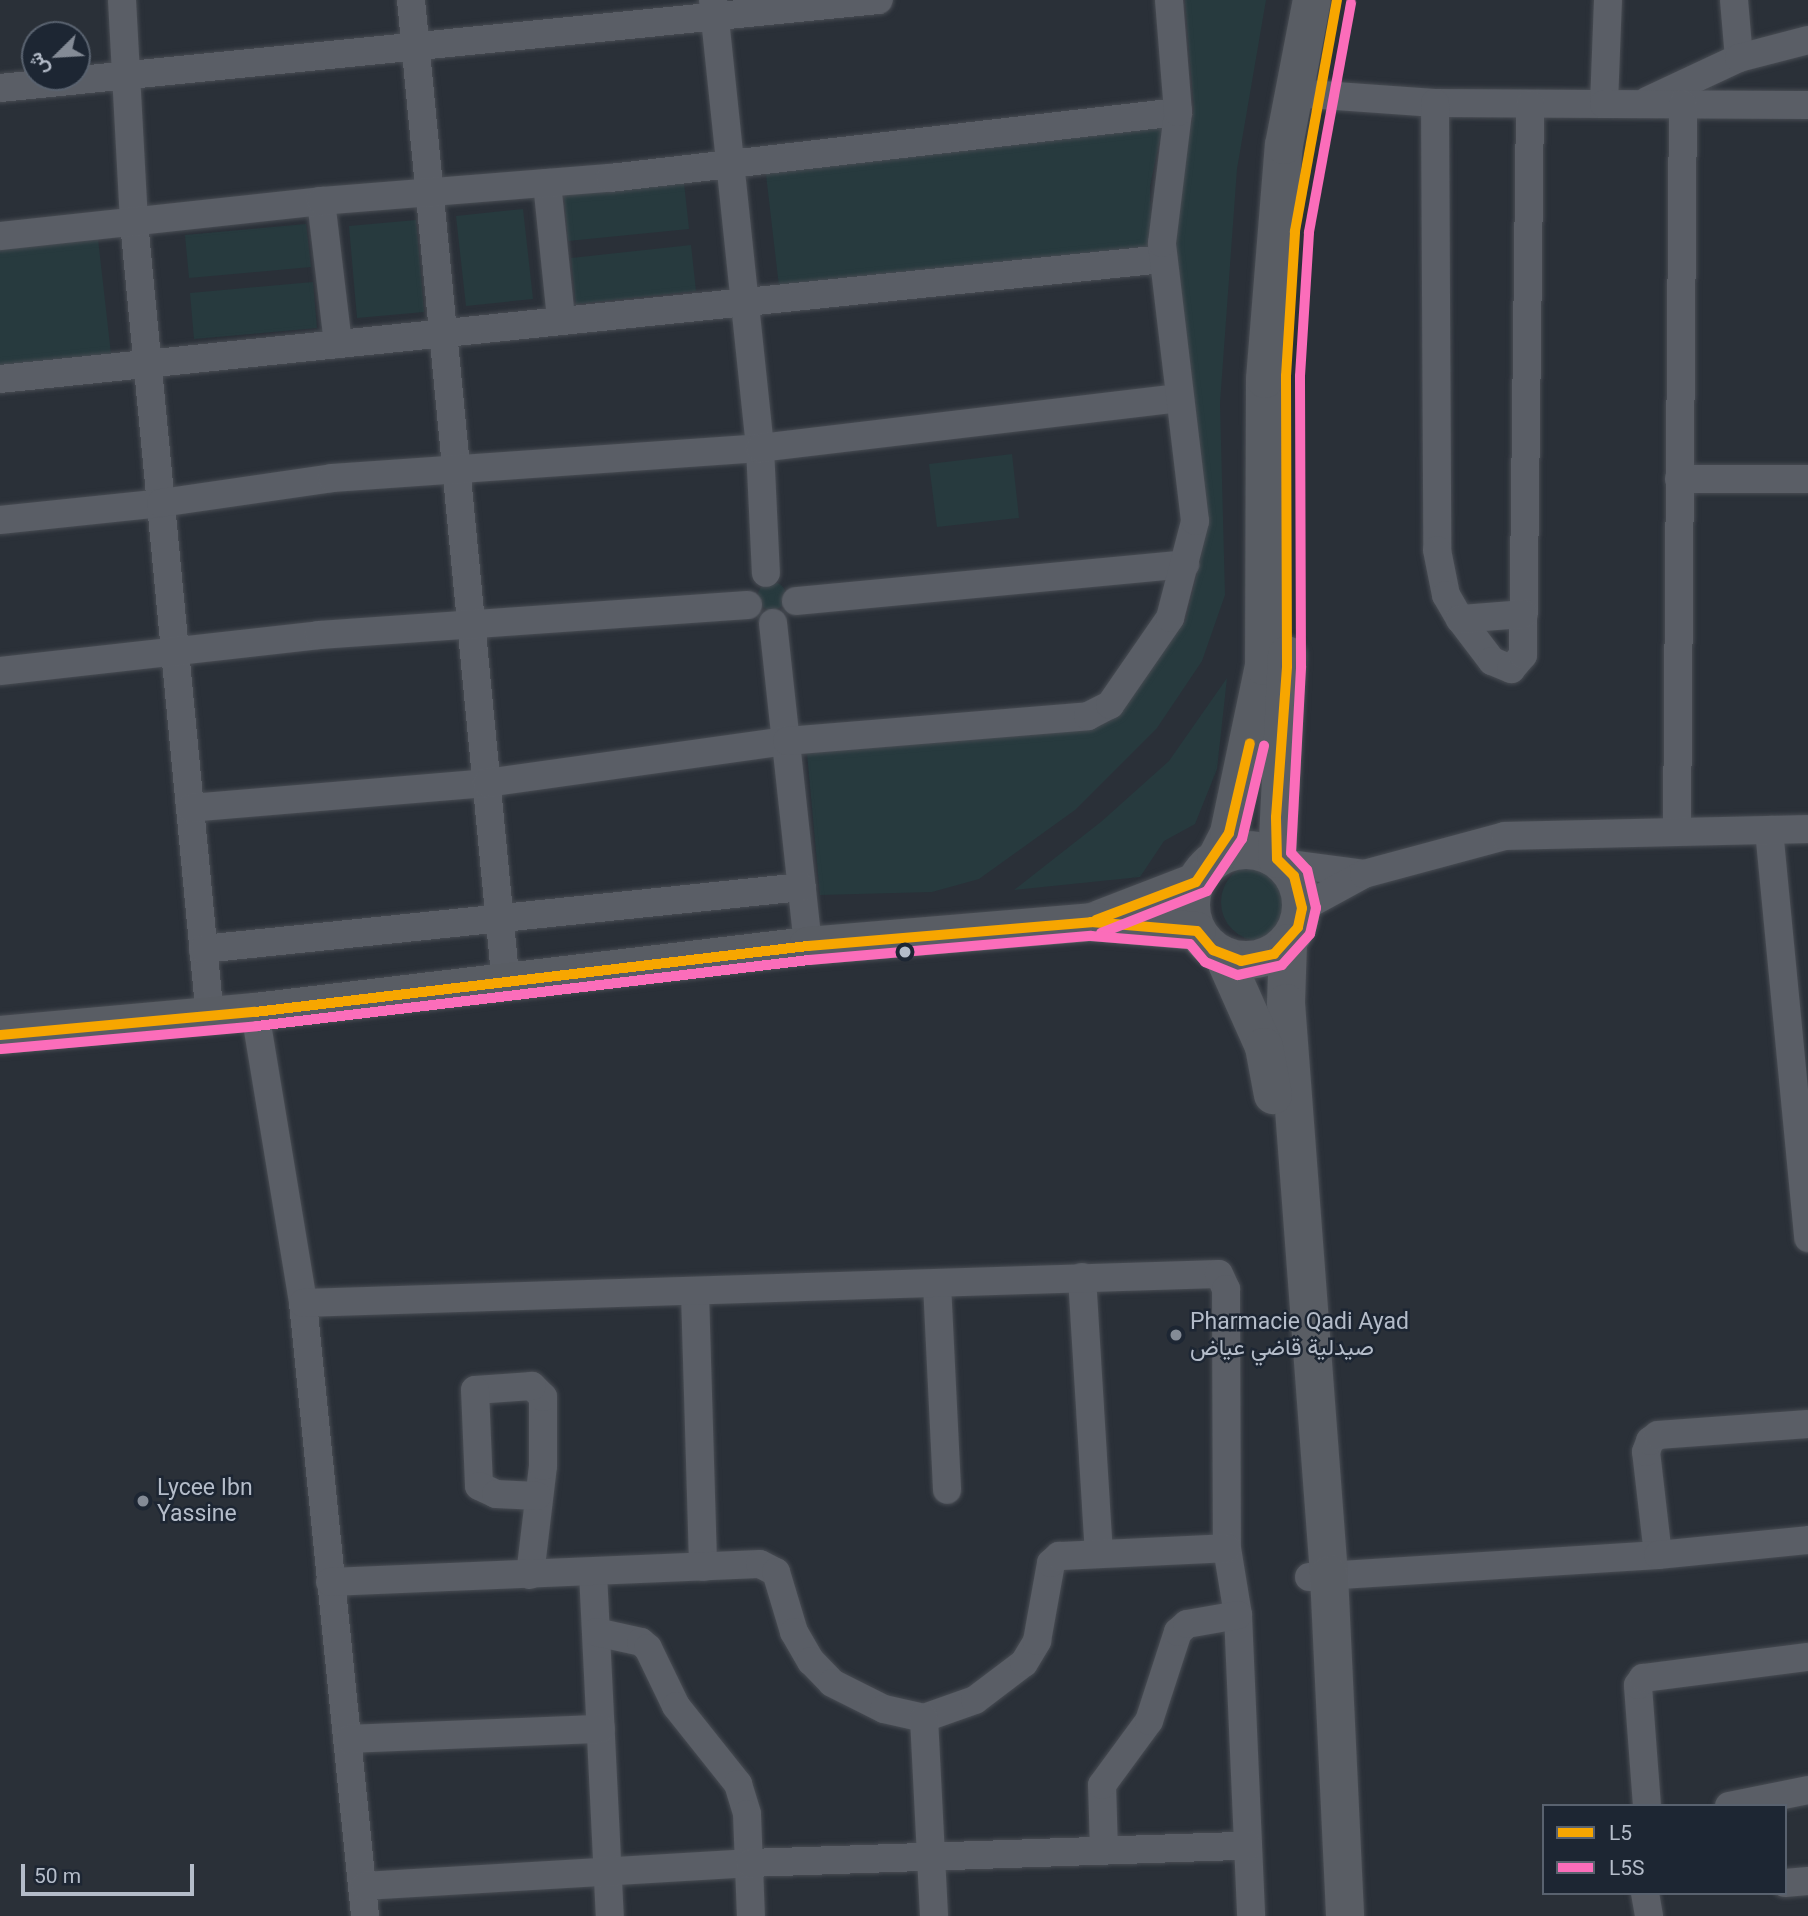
<!DOCTYPE html>
<html>
<head>
<meta charset="utf-8">
<style>
  body { margin:0 }
  #map { position:relative; width:1808px; height:1916px; overflow:hidden; background:#2a3038; font-family:Roboto,Vazirmatn,sans-serif }
  div>[style] { position:absolute }
  .green>* { inset:0; background:#273a3e }
  .round { border-radius:50% }
  .roads { filter:drop-shadow(0 0 2px #484c53) drop-shadow(0 0 2px #484c53) }
  .street>* { height:28px; margin:-14px; padding:0 14px; transform-origin:14px; border-radius:14px; background:#5a5e66 }
  .secondary>* { height:38px; margin:-19px; padding:0 19px; transform-origin:19px; border-radius:19px; background:#595d64 }
  .secondary>.ring { margin:-19px; padding:0; box-sizing:content-box; background:none; border:38px solid #595d64; border-radius:50% }
  .bus-1>* { height:10px; margin:-5px; padding:0 5px; transform-origin:5px; border-radius:5px; background:#f7a600 }
  .bus-2>* { height:10px; margin:-5px; padding:0 5px; transform-origin:5px; border-radius:5px; background:#fb6dba }
  .dots>* { width:19px; height:19px; translate:-50% -50%; box-sizing:border-box; border:4px solid #1d2633; border-radius:50% }
  span { translate:-50% -50%; white-space:nowrap; text-align:center; line-height:1.15; -webkit-text-stroke:5px #1d2633; paint-order:stroke }
  .poi-label { font-size:23px; color:#b4bcc9 }
  .left { translate:0 -50%; text-align:left }
  .legend { position:absolute; left:1542px; top:1804px; width:245px; height:91px; box-sizing:border-box; background:#1d2633; border:2px solid #59626f; margin:0; padding:9px 12px; list-style:none; font-size:21px; color:#b4bcc9 }
  .legend li { display:flex; align-items:center; gap:14px; height:35px }
  .legend b { width:35px; border:2px solid #59626f }
  .north { position:absolute; left:21px; top:21px; width:70px; height:70px; box-sizing:border-box; background:#1d2633; border:2px solid #59626f; border-radius:50%; rotate:246deg; font-size:19px; font-weight:700; line-height:28px; text-align:center; color:#b4bcc9 }
  .north::after { content:''; display:block; margin:auto; width:24px; height:32px; background:#848b96; clip-path:polygon(50% 0,100% 100%,50% 72%,0 100%) }
  .scale { position:absolute; left:21px; top:1864px; width:173px; height:32px; box-sizing:border-box; border:4px solid #b4bcc9; border-top:0; padding-left:9px; font-size:21px; line-height:24px; white-space:nowrap; color:#b4bcc9; -webkit-text-stroke:5px #1d2633; paint-order:stroke }
</style>
</head>
<body>
<div id="map">
  <div class="green">
    <div style="clip-path:polygon(1185px 0,1266px 0,1237px 169px,1220px 403px,1225px 595px,1202px 661px,1157px 728px,1075px 810px,979px 879px,932px 892px,820px 895px,807px 753px,1094px 729px,1133px 696px,1186px 620px,1204px 543px,1195px 404px,1172px 228px,1194px 109px)"></div>
    <div style="clip-path:polygon(1163px 124px,1150px 186px,1151px 252px,780px 295px,765px 166px)"></div>
    <div style="clip-path:polygon(684px 183px,689px 229px,568px 241px,564px 195px)"></div>
    <div style="clip-path:polygon(523px 209px,533px 299px,466px 306px,456px 216px)"></div>
    <div style="clip-path:polygon(416px 220px,424px 312px,357px 318px,349px 226px)"></div>
    <div style="clip-path:polygon(306px 224px,311px 267px,189px 278px,185px 235px)"></div>
    <div style="clip-path:polygon(98px 239px,111px 354px,0 367px,0 250px)"></div>
    <div style="clip-path:polygon(691px 245px,696px 291px,576px 304px,571px 258px)"></div>
    <div style="clip-path:polygon(313px 282px,317px 328px,194px 339px,190px 293px)"></div>
    <div style="clip-path:polygon(1012px 454px,1019px 518px,937px 527px,929px 464px)"></div>
    <div class="round" style="left:758px;top:582px;width:28px;height:28px"></div>
    <div style="clip-path:polygon(1227px 678px,1217px 769px,1195px 824px,1164px 841px,1140px 877px,1014px 890px,1102px 821px,1169px 761px)"></div>
    <div class="round" style="left:1221px;top:863px;width:78px;height:78px"></div>
  </div>
  <div class="roads">
    <div class="street">
      <div style="left:122px;top:0;width:222px;rotate:86.9deg"></div>
      <div style="left:134px;top:222px;width:799px;rotate:84.54deg"></div>
      <div style="left:411px;top:0;width:989px;rotate:84.49deg"></div>
      <div style="left:713px;top:0;width:450px;rotate:84deg"></div>
      <div style="left:760px;top:448px;width:125px;rotate:87.3deg"></div>
      <div style="left:1734px;top:0;width:58px;rotate:85.1deg"></div>
      <div style="left:0;top:88px;width:883px;rotate:-5.72deg"></div>
      <div style="left:1294px;top:93px;width:141px;rotate:4.1deg"></div>
      <div style="left:1435px;top:103px;width:169px;rotate:0.3deg"></div>
      <div style="left:1604px;top:104px;width:104px;rotate:-87.8deg"></div>
      <div style="left:1647px;top:101px;width:102px;rotate:-25.1deg"></div>
      <div style="left:1739px;top:58px;width:71px;rotate:-14.6deg"></div>
      <div style="left:1435px;top:103px;width:447px;rotate:89.7deg"></div>
      <div style="left:1437px;top:550px;width:46px;rotate:78.7deg"></div>
      <div style="left:1446px;top:595px;width:28px;rotate:60deg"></div>
      <div style="left:1460px;top:619px;width:53px;rotate:52.7deg"></div>
      <div style="left:1492px;top:661px;width:21px;rotate:23deg"></div>
      <div style="left:1511px;top:669px;width:18px;rotate:-49deg"></div>
      <div style="left:1523px;top:655px;width:551px;rotate:-89.27deg"></div>
      <div style="left:1604px;top:104px;width:204px;rotate:0.3deg"></div>
      <div style="left:547px;top:183px;width:137px;rotate:84.1deg"></div>
      <div style="left:321px;top:201px;width:144px;rotate:83.2deg"></div>
      <div style="left:0;top:236px;width:323px;rotate:-6.2deg"></div>
      <div style="left:321px;top:201px;width:290px;rotate:-4.6deg"></div>
      <div style="left:610px;top:178px;width:572px;rotate:-6.63deg"></div>
      <div style="left:0;top:379px;width:1169px;rotate:-5.89deg"></div>
      <div style="left:1679px;top:479px;width:129px"></div>
      <div style="left:0;top:520px;width:162px;rotate:-6deg"></div>
      <div style="left:161px;top:503px;width:173px;rotate:-8.3deg"></div>
      <div style="left:332px;top:478px;width:429px;rotate:-4deg"></div>
      <div style="left:760px;top:448px;width:423px;rotate:-6.8deg"></div>
      <div style="left:796px;top:601px;width:391px;rotate:-5.4deg"></div>
      <div style="left:1460px;top:619px;width:64px;rotate:-4.5deg"></div>
      <div style="left:773px;top:623px;width:325px;rotate:83.8deg"></div>
      <div style="left:0;top:671px;width:321px;rotate:-6.4deg"></div>
      <div style="left:319px;top:635px;width:430px;rotate:-4deg"></div>
      <div style="left:190px;top:808px;width:298px;rotate:-4.8deg"></div>
      <div style="left:487px;top:783px;width:303px;rotate:-8deg"></div>
      <div style="left:787px;top:741px;width:302px;rotate:-4.7deg"></div>
      <div style="left:1088px;top:716px;width:25px;rotate:-27deg"></div>
      <div style="left:1110px;top:705px;width:106px;rotate:-55.4deg"></div>
      <div style="left:1170px;top:618px;width:100px;rotate:-75.5deg"></div>
      <div style="left:1195px;top:521px;width:280px;rotate:-96.8deg"></div>
      <div style="left:1162px;top:243px;width:132px;rotate:-83deg"></div>
      <div style="left:1178px;top:112px;width:112px;rotate:-94.6deg"></div>
      <div style="left:1677px;top:830px;width:726px;rotate:-89.53deg"></div>
      <div style="left:1769px;top:830px;width:410px;rotate:84.5deg"></div>
      <div style="left:1283px;top:863px;width:82px;rotate:7.7deg"></div>
      <div style="left:1302px;top:908px;width:71px;rotate:-28.7deg"></div>
      <div style="left:1364px;top:874px;width:146px;rotate:-15.1deg"></div>
      <div style="left:1505px;top:836px;width:303px;rotate:-1.3deg"></div>
      <div style="left:203px;top:949px;width:602px;rotate:-5.91deg"></div>
      <div style="left:255px;top:1012px;width:295px;rotate:80.6deg"></div>
      <div style="left:303px;top:1303px;width:616px;rotate:84.22deg"></div>
      <div style="left:1082px;top:1277px;width:276px;rotate:86.5deg"></div>
      <div style="left:937px;top:1284px;width:206px;rotate:87.2deg"></div>
      <div style="left:695px;top:1293px;width:274px;rotate:88.3deg"></div>
      <div style="left:303px;top:1303px;width:916px;rotate:-1.81deg"></div>
      <div style="left:1219px;top:1274px;width:17px;rotate:65deg"></div>
      <div style="left:1226px;top:1289px;width:259px;rotate:89.8deg"></div>
      <div style="left:1227px;top:1548px;width:68px;rotate:80.7deg"></div>
      <div style="left:1238px;top:1615px;width:301px;rotate:87.5deg"></div>
      <div style="left:1658px;top:1555px;width:104px;rotate:-96.6deg"></div>
      <div style="left:1646px;top:1452px;width:12px;rotate:-70deg"></div>
      <div style="left:1650px;top:1441px;width:10px;rotate:-37deg"></div>
      <div style="left:1658px;top:1435px;width:150px;rotate:-4.2deg"></div>
      <div style="left:593px;top:1573px;width:343px;rotate:87.2deg"></div>
      <div style="left:530px;top:1575px;width:110px;rotate:-83.2deg"></div>
      <div style="left:543px;top:1466px;width:69px;rotate:-90deg"></div>
      <div style="left:543px;top:1397px;width:16px;rotate:-135deg"></div>
      <div style="left:532px;top:1386px;width:57px;rotate:176deg"></div>
      <div style="left:475px;top:1390px;width:96px;rotate:87.6deg"></div>
      <div style="left:479px;top:1486px;width:19px;rotate:25deg"></div>
      <div style="left:496px;top:1494px;width:41px;rotate:2.8deg"></div>
      <div style="left:1309px;top:1577px;width:350px;rotate:-3.6deg"></div>
      <div style="left:1658px;top:1555px;width:151px;rotate:-5.7deg"></div>
      <div style="left:330px;top:1582px;width:430px;rotate:-2.4deg"></div>
      <div style="left:760px;top:1564px;width:18px;rotate:27deg"></div>
      <div style="left:776px;top:1572px;width:63px;rotate:73.3deg"></div>
      <div style="left:794px;top:1632px;width:34px;rotate:60deg"></div>
      <div style="left:811px;top:1661px;width:30px;rotate:46deg"></div>
      <div style="left:832px;top:1683px;width:58px;rotate:26.6deg"></div>
      <div style="left:884px;top:1709px;width:41px;rotate:12.7deg"></div>
      <div style="left:924px;top:1718px;width:54px;rotate:-19.4deg"></div>
      <div style="left:975px;top:1700px;width:61px;rotate:-37.1deg"></div>
      <div style="left:1024px;top:1663px;width:26px;rotate:-59deg"></div>
      <div style="left:1037px;top:1641px;width:79px;rotate:-79.8deg"></div>
      <div style="left:1051px;top:1563px;width:11px;rotate:-41deg"></div>
      <div style="left:1059px;top:1556px;width:168px;rotate:-2.7deg"></div>
      <div style="left:596px;top:1632px;width:46px;rotate:12.5deg"></div>
      <div style="left:641px;top:1642px;width:9px;rotate:41deg"></div>
      <div style="left:648px;top:1648px;width:64px;rotate:64.2deg"></div>
      <div style="left:676px;top:1706px;width:100px;rotate:51.5deg"></div>
      <div style="left:738px;top:1784px;width:31px;rotate:73deg"></div>
      <div style="left:747px;top:1814px;width:102px;rotate:87.8deg"></div>
      <div style="left:924px;top:1718px;width:198px;rotate:87.1deg"></div>
      <div style="left:349px;top:1739px;width:252px;rotate:-2.3deg"></div>
      <div style="left:1647px;top:1806px;width:121px;rotate:-94.3deg"></div>
      <div style="left:1638px;top:1685px;width:9px;rotate:-54deg"></div>
      <div style="left:1643px;top:1678px;width:166px;rotate:-7.3deg"></div>
      <div style="left:1729px;top:1806px;width:81px;rotate:-11.4deg"></div>
      <div style="left:1104px;top:1851px;width:66px;rotate:-91.7deg"></div>
      <div style="left:1102px;top:1785px;width:79px;rotate:-53.7deg"></div>
      <div style="left:1149px;top:1721px;width:94px;rotate:-72deg"></div>
      <div style="left:1178px;top:1632px;width:12px;rotate:-42deg"></div>
      <div style="left:1187px;top:1624px;width:52px;rotate:-10deg"></div>
      <div style="left:1785px;top:1883px;width:23px;rotate:-5deg"></div>
      <div style="left:365px;top:1886px;width:386px;rotate:-3.4deg"></div>
      <div style="left:750px;top:1863px;width:498px;rotate:-2deg"></div>
      <div style="left:1645px;top:1893px;width:23px;rotate:80deg"></div>
    </div>
    <div class="secondary">
      <div class="ring" style="left:1191px;top:850px;width:72px;height:72px"></div>
      <div style="left:1216px;top:859px;width:29px;rotate:-63deg"></div>
      <div style="left:1229px;top:833px;width:171px;rotate:-78.2deg"></div>
      <div style="left:1264px;top:666px;width:287px;rotate:-89.8deg"></div>
      <div style="left:1265px;top:379px;width:235px;rotate:-85.4deg"></div>
      <div style="left:1284px;top:145px;width:148px;rotate:-79.1deg"></div>
      <div style="left:1277px;top:859px;width:204px;rotate:-87.2deg"></div>
      <div style="left:1100px;top:919px;width:103px;rotate:-21.1deg"></div>
      <div style="left:1288px;top:943px;width:60px;rotate:91.9deg"></div>
      <div style="left:1286px;top:1003px;width:574px;rotate:85.7deg"></div>
      <div style="left:1329px;top:1575px;width:341px;rotate:87.3deg"></div>
      <div style="left:1224px;top:957px;width:98px;rotate:66deg"></div>
      <div style="left:1264px;top:1047px;width:49px;rotate:79.4deg"></div>
      <div style="left:0;top:1035px;width:256px;rotate:-5.2deg"></div>
      <div style="left:255px;top:1012px;width:557px;rotate:-6.81deg"></div>
      <div style="left:808px;top:946px;width:284px;rotate:-4.8deg"></div>
      <div style="left:1091px;top:922px;width:106px;rotate:4.9deg"></div>
    </div>
  </div>
  <div class="bus-1">
    <div style="left:1096px;top:920px;width:107px;rotate:-20.8deg"></div>
    <div style="left:1196px;top:882px;width:59px;rotate:-56deg"></div>
    <div style="left:1229px;top:833px;width:92px;rotate:-76.9deg"></div>
    <div style="left:0;top:1035px;width:256px;rotate:-5.2deg"></div>
    <div style="left:255px;top:1012px;width:557px;rotate:-6.81deg"></div>
    <div style="left:808px;top:946px;width:284px;rotate:-4.8deg"></div>
    <div style="left:1091px;top:922px;width:106px;rotate:4.9deg"></div>
    <div style="left:1197px;top:931px;width:25px;rotate:50deg"></div>
    <div style="left:1213px;top:950px;width:30px;rotate:21deg"></div>
    <div style="left:1241px;top:961px;width:34px;rotate:-12deg"></div>
    <div style="left:1274px;top:954px;width:36px;rotate:-48deg"></div>
    <div style="left:1298px;top:927px;width:19px;rotate:-78deg"></div>
    <div style="left:1302px;top:908px;width:33px;rotate:-104deg"></div>
    <div style="left:1294px;top:876px;width:24px;rotate:-135deg"></div>
    <div style="left:1277px;top:859px;width:42px;rotate:-91.4deg"></div>
    <div style="left:1276px;top:817px;width:151px;rotate:-85.8deg"></div>
    <div style="left:1287px;top:666px;width:290px;rotate:-90.2deg"></div>
    <div style="left:1286px;top:376px;width:145px;rotate:-86.4deg"></div>
    <div style="left:1295px;top:231px;width:235px;rotate:-79.7deg"></div>
  </div>
  <div class="bus-2">
    <div style="left:1101px;top:933px;width:114px;rotate:-21.6deg"></div>
    <div style="left:1207px;top:891px;width:63px;rotate:-56.1deg"></div>
    <div style="left:1242px;top:839px;width:96px;rotate:-76.7deg"></div>
    <div style="left:1px;top:1049px;width:257px;rotate:-5.1deg"></div>
    <div style="left:257px;top:1026px;width:556px;rotate:-6.82deg"></div>
    <div style="left:809px;top:960px;width:283px;rotate:-4.9deg"></div>
    <div style="left:1091px;top:936px;width:99px;rotate:4.6deg"></div>
    <div style="left:1190px;top:944px;width:23px;rotate:50deg"></div>
    <div style="left:1205px;top:962px;width:35px;rotate:22deg"></div>
    <div style="left:1238px;top:975px;width:45px;rotate:-12.8deg"></div>
    <div style="left:1282px;top:965px;width:42px;rotate:-47.9deg"></div>
    <div style="left:1310px;top:934px;width:27px;rotate:-77deg"></div>
    <div style="left:1316px;top:908px;width:39px;rotate:-103deg"></div>
    <div style="left:1307px;top:870px;width:23px;rotate:-133deg"></div>
    <div style="left:1291px;top:853px;width:187px;rotate:-86.9deg"></div>
    <div style="left:1301px;top:666px;width:290px;rotate:-90.2deg"></div>
    <div style="left:1300px;top:376px;width:144px;rotate:-86.4deg"></div>
    <div style="left:1309px;top:232px;width:233px;rotate:-79.6deg"></div>
  </div>
  <div class="dots">
    <div style="left:905px;top:952px;background:#b4bcc9"></div>
    <div style="left:1176px;top:1335px;background:#848b96"></div>
    <div style="left:143px;top:1501px;background:#848b96"></div>
  </div>
  <div class="poi-label">
    <span class="left" style="left:1190px;top:1335px">Pharmacie Qadi Ayad<br>صيدلية قاضي عياض</span>
    <span class="left" style="left:157px;top:1501px">Lycee Ibn<br>Yassine</span>
  </div>
  <ul class="legend">
  <li><b style="height:9px;background:#f7a600"></b>L5</li>
  <li><b style="height:9px;background:#fb6dba"></b>L5S</li>
  </ul>
  <div class="north">ش</div>
  <div class="scale">50 m</div>
</div>
</body>
</html>
